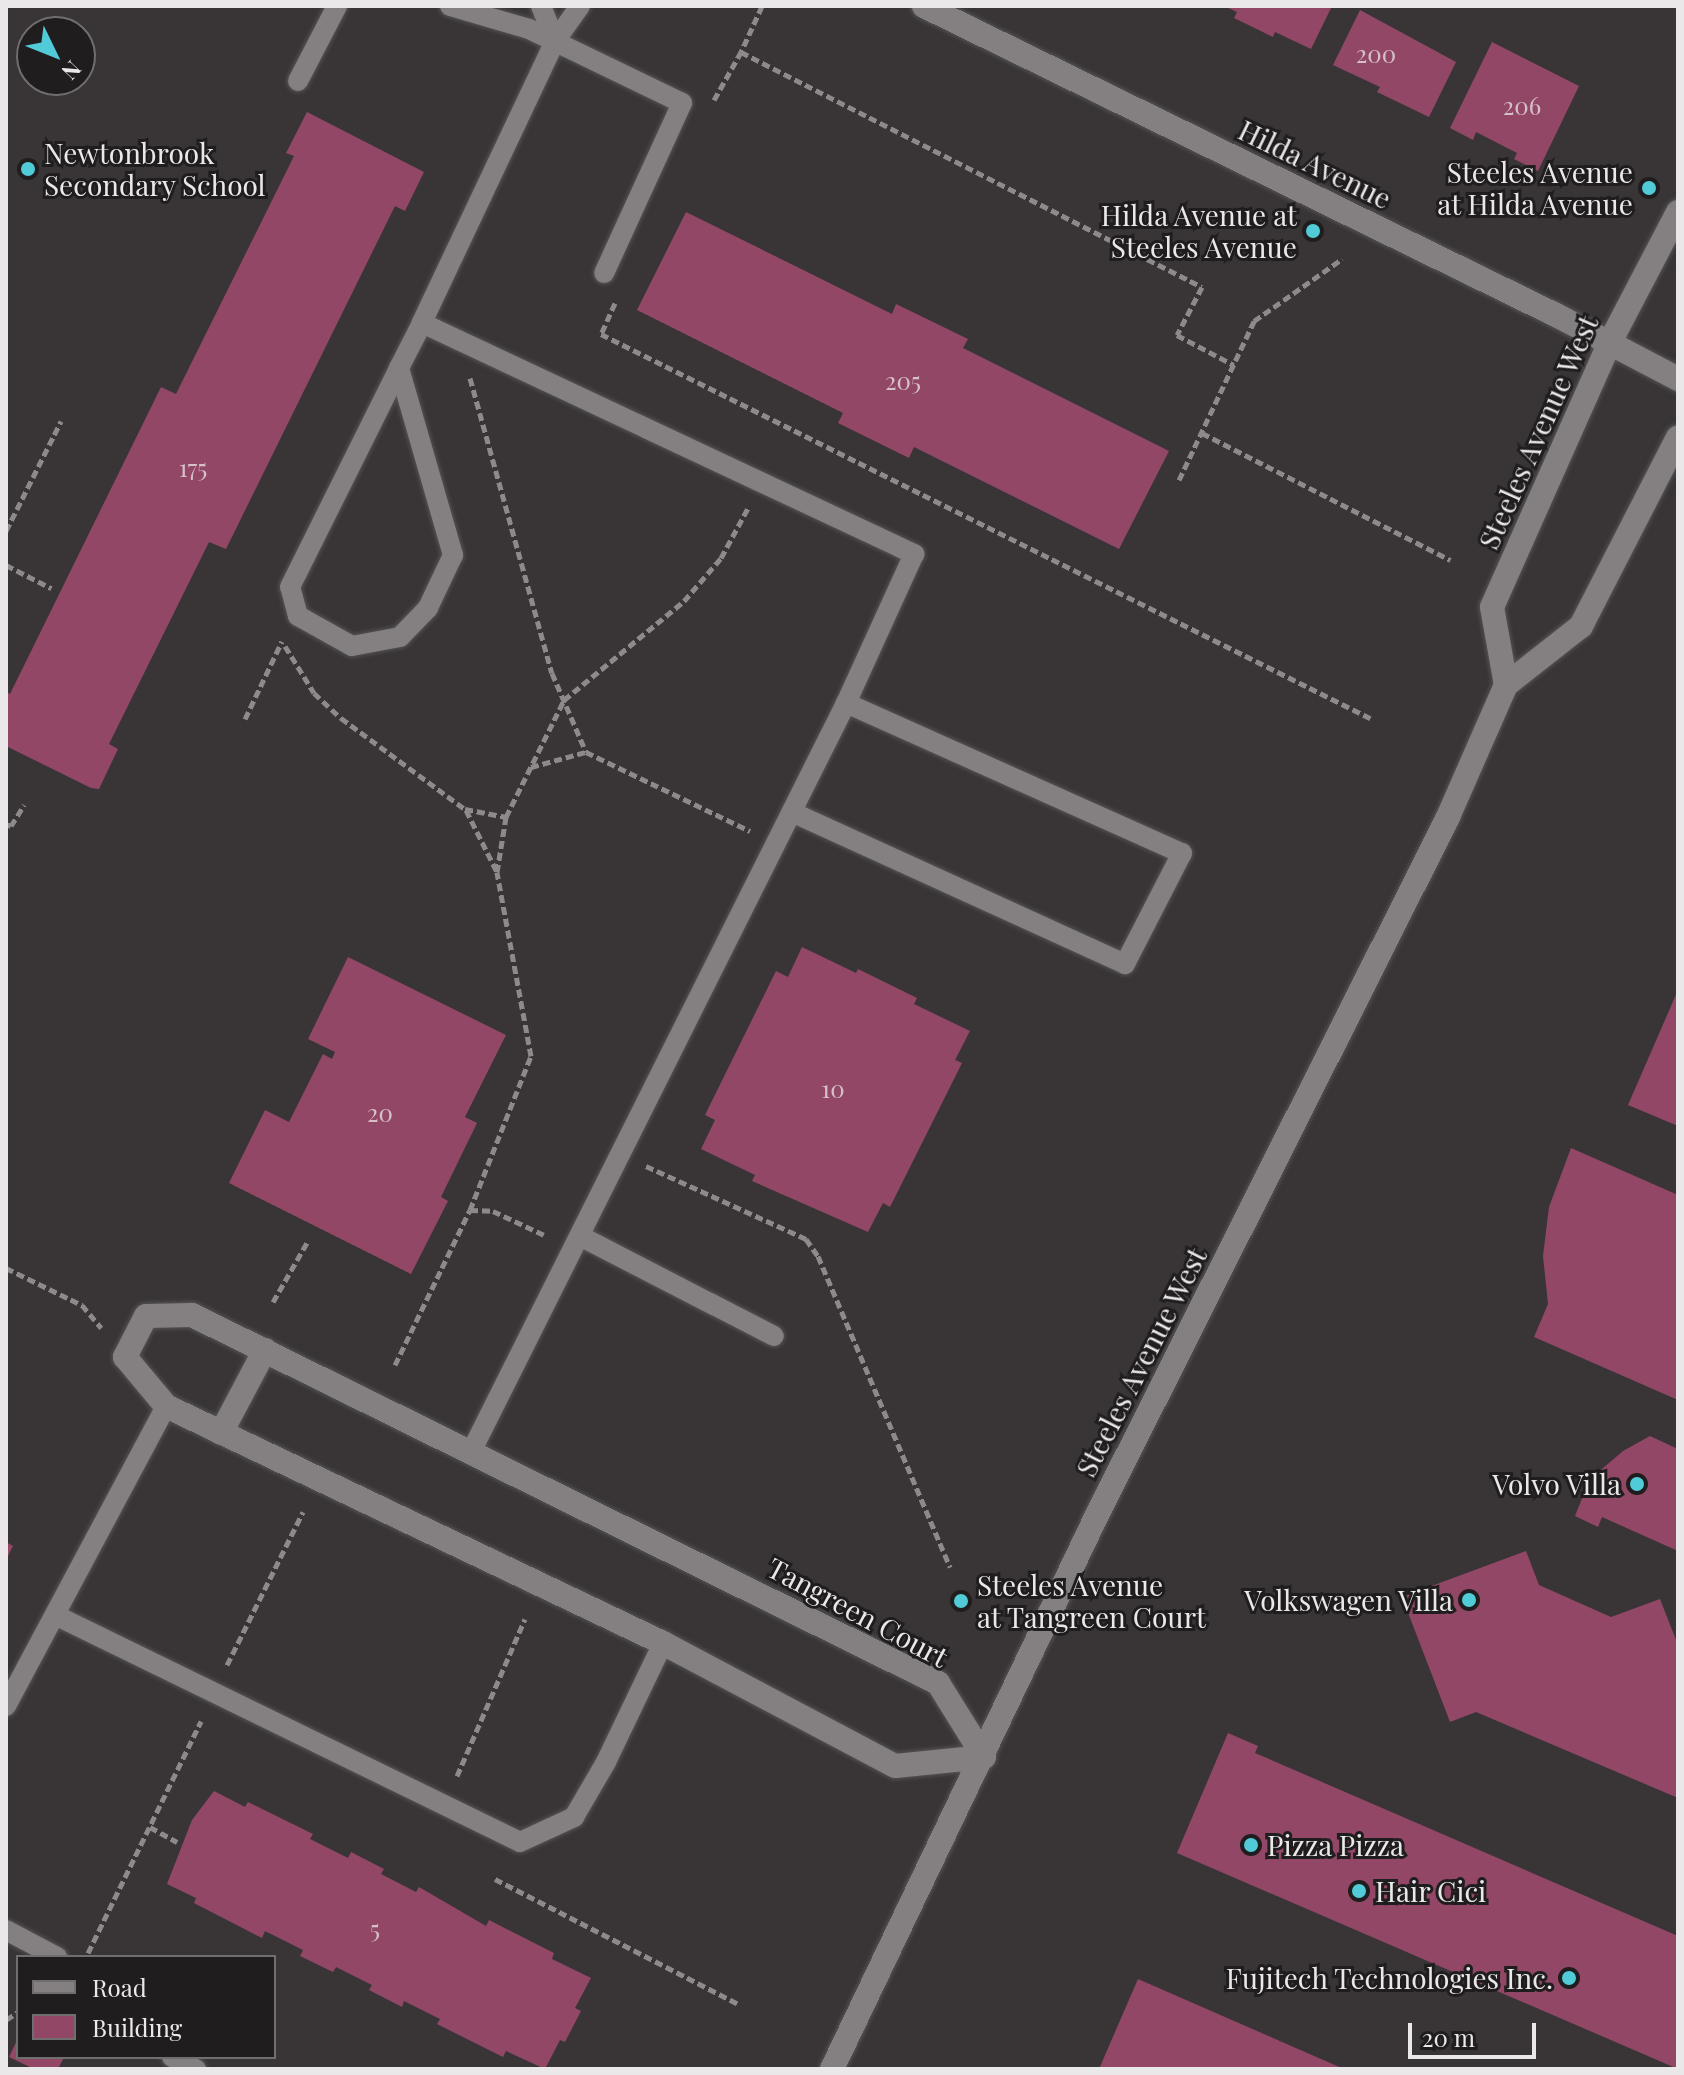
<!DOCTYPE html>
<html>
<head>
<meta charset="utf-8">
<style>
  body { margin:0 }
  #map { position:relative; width:1684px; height:2075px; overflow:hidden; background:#393536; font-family:"Playfair Display",serif }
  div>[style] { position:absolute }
  .building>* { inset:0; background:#934767 }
  .path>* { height:5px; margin-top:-2.5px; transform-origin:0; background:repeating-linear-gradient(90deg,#8e8a8b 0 8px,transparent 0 12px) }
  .roads { filter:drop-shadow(0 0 2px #555253) drop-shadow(0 0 2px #555253) }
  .lane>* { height:20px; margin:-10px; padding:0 10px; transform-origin:10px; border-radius:10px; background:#848081 }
  .street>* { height:24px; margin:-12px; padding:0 12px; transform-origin:12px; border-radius:12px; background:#848081 }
  .secondary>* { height:24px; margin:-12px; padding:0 12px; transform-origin:12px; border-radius:12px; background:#848081 }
  .dots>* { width:22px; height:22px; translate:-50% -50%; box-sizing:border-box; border:4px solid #1f1d1e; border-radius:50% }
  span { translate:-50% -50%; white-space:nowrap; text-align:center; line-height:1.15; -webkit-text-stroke:6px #1f1d1e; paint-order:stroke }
  .number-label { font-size:24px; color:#d5c0c8 }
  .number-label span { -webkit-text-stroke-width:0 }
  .poi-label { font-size:28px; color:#ebe8e9 }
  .left { translate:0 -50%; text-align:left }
  .right { translate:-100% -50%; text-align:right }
  .street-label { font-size:28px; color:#ebe8e9 }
  .frame { position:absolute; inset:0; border:8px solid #ebe8e9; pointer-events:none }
  .legend { position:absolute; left:16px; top:1955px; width:260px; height:104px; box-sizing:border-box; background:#1f1d1e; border:2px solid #716e6f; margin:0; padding:10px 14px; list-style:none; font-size:24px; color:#ebe8e9 }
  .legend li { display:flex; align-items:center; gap:16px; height:40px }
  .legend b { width:40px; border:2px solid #716e6f }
  .north { position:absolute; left:16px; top:16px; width:80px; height:80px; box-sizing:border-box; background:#1f1d1e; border:2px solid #716e6f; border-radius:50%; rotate:133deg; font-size:22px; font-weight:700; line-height:32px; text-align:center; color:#ebe8e9 }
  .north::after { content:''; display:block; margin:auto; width:28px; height:36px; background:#52cbd8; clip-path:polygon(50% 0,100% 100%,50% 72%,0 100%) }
  .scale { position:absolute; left:1408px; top:2023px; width:128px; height:36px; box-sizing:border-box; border:4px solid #ebe8e9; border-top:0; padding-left:10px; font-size:24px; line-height:28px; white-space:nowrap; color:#ebe8e9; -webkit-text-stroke:6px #1f1d1e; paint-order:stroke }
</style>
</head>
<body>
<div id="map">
  <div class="building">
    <div style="clip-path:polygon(1224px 6px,1332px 6px,1311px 49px,1275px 32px,1273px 37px,1234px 18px,1237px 12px)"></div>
    <div style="clip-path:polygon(1360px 10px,1456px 62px,1429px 117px,1377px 92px,1380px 87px,1333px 65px)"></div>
    <div style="clip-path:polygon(1492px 42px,1579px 86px,1538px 171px,1514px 159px,1517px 153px,1476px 132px,1473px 140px,1450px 128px)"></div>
    <div style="clip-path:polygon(307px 112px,424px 172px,405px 211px,395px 206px,226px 549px,209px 542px,109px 744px,118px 749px,99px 789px,91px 788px,6px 746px,6px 692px,10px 694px,161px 387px,176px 394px,294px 156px,286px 153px)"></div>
    <div style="clip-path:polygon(686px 212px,892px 314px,896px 304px,968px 339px,963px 348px,1169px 451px,1119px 549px,914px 447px,909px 458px,838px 423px,843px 413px,637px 310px)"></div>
    <div style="clip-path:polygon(802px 947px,856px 973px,858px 969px,917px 998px,914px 1004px,970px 1031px,955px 1060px,962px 1063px,890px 1207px,883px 1203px,868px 1232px,752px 1181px,755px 1175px,701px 1149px,715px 1120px,705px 1115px,776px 971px,788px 977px)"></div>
    <div style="clip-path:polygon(348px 957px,506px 1035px,465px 1117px,477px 1123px,441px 1197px,448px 1201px,411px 1274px,229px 1183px,265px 1110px,289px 1122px,323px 1054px,332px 1059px,335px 1052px,308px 1039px)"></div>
    <div style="clip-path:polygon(1678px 990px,1678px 1126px,1628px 1105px)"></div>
    <div style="clip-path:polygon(1571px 1148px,1678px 1195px,1678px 1400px,1534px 1337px,1548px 1304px,1543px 1256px,1549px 1207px)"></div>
    <div style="clip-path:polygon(1650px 1436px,1678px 1449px,1678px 1551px,1602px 1517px,1598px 1527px,1575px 1516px,1585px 1491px,1602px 1469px,1623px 1451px)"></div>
    <div style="clip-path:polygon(6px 1542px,13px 1546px,6px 1560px)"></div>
    <div style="clip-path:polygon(1526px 1551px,1539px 1585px,1611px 1617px,1660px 1599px,1678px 1645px,1678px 1798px,1476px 1712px,1450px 1722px,1402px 1597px)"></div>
    <div style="clip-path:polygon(1228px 1733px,1258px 1746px,1255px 1753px,1678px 1936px,1678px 2069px,1177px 1853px)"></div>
    <div style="clip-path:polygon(214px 1791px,245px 1807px,248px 1802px,313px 1834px,310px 1839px,348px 1858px,351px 1852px,384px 1869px,381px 1874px,416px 1892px,419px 1887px,486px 1926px,489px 1920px,554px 1953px,552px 1959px,591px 1978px,575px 2008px,581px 2011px,565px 2042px,560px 2040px,545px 2069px,506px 2051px,503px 2057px,437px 2024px,440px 2019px,404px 2001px,402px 2007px,369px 1990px,372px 1985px,336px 1967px,333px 1972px,300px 1956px,303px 1950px,265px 1931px,262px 1938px,194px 1903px,196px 1898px,167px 1884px,192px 1820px)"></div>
    <div style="clip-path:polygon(1138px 1979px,1344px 2069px,1099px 2069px)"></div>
    <div style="clip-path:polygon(18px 2038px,18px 2057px,64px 2057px,58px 2069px,34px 2069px,9px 2057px)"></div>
  </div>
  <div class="path">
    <div style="left:762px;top:6px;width:51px;rotate:114.5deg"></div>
    <div style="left:741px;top:52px;width:517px;rotate:27.01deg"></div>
    <div style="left:1202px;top:287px;width:54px;rotate:117.5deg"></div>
    <div style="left:1177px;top:335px;width:64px;rotate:27.8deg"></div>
    <div style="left:714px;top:100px;width:55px;rotate:-60.6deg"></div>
    <div style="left:615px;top:303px;width:34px;rotate:114deg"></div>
    <div style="left:601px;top:334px;width:860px;rotate:26.54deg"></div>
    <div style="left:470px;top:378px;width:306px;rotate:74.5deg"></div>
    <div style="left:552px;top:673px;width:86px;rotate:66.7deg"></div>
    <div style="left:586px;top:752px;width:182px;rotate:25.7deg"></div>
    <div style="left:1202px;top:433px;width:279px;rotate:27.1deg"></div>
    <div style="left:1179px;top:480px;width:176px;rotate:-64.7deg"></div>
    <div style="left:1254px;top:321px;width:108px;rotate:-35.2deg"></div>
    <div style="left:6px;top:531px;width:123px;rotate:-63.4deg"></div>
    <div style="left:6px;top:565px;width:51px;rotate:27.1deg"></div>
    <div style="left:285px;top:646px;width:55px;rotate:58.3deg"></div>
    <div style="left:314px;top:693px;width:37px;rotate:43deg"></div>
    <div style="left:341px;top:718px;width:154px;rotate:36.3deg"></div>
    <div style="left:465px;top:809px;width:42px;rotate:11deg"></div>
    <div style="left:245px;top:719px;width:86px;rotate:-64.6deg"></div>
    <div style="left:531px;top:767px;width:57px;rotate:-15.3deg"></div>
    <div style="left:466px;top:810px;width:69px;rotate:63.4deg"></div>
    <div style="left:6px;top:824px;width:5px;rotate:22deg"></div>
    <div style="left:11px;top:826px;width:25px;rotate:-58deg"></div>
    <div style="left:646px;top:1166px;width:176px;rotate:24.5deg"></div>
    <div style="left:806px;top:1239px;width:21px;rotate:55deg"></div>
    <div style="left:818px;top:1256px;width:338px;rotate:67deg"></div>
    <div style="left:470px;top:1210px;width:23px;rotate:2deg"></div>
    <div style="left:493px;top:1211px;width:56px;rotate:25.2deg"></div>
    <div style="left:6px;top:1268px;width:85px;rotate:26deg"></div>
    <div style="left:82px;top:1305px;width:30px;rotate:50deg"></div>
    <div style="left:273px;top:1302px;width:70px;rotate:-60.2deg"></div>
    <div style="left:395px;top:1365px;width:172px;rotate:-64.2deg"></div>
    <div style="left:470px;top:1210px;width:166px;rotate:-68.4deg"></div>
    <div style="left:531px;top:1056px;width:187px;rotate:-100.5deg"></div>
    <div style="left:497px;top:872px;width:56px;rotate:-80.7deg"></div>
    <div style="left:506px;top:817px;width:131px;rotate:-63.6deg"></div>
    <div style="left:564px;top:700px;width:156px;rotate:-39.5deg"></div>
    <div style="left:684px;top:601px;width:57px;rotate:-49.3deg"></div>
    <div style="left:721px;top:558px;width:57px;rotate:-61.6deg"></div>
    <div style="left:227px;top:1665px;width:171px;rotate:-63.6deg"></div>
    <div style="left:457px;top:1776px;width:171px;rotate:-66.6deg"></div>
    <div style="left:150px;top:1827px;width:31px;rotate:29deg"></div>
    <div style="left:495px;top:1879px;width:273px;rotate:27.2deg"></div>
    <div style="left:88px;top:1953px;width:258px;rotate:-64deg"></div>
    <div style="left:6px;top:2020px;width:14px;rotate:-34deg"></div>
  </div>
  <div class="roads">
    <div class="lane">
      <div style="left:450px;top:6px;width:82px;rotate:16.2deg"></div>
      <div style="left:529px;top:29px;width:170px;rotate:25.8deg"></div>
      <div style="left:682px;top:103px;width:187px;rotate:114.6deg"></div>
      <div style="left:541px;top:6px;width:38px;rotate:68deg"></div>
      <div style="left:580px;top:6px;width:43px;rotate:125.5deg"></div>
      <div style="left:555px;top:41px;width:312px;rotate:115.3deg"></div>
      <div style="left:422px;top:323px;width:544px;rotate:25.15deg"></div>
      <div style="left:914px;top:554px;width:164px;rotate:114.5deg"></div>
      <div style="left:298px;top:81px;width:85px;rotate:-62.5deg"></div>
      <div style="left:399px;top:368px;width:195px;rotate:73.9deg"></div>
      <div style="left:453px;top:555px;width:59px;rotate:115.3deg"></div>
      <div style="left:428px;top:608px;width:40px;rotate:134deg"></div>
      <div style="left:400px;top:637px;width:49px;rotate:169.4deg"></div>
      <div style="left:352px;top:646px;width:62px;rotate:-150.9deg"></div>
      <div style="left:298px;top:616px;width:30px;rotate:-105deg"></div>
      <div style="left:290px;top:587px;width:245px;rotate:-63.5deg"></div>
      <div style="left:399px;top:368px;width:51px;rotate:-62.9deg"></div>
      <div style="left:580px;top:1236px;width:218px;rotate:27.3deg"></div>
      <div style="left:471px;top:1452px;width:838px;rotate:-63.4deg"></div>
      <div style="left:846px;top:703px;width:368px;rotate:24.1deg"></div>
      <div style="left:1182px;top:853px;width:125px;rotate:117.2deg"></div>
      <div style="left:1125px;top:964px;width:366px;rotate:-155.5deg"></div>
      <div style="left:55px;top:1615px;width:517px;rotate:26.02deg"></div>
      <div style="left:520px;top:1842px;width:60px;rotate:-24.8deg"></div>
      <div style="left:574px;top:1817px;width:64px;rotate:-59.8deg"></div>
      <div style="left:606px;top:1762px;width:132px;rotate:-64.4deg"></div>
      <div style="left:6px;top:1706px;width:340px;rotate:-61.9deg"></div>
      <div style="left:6px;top:1930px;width:58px;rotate:27.9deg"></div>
      <div style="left:172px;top:2057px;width:27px;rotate:27deg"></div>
    </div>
    <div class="street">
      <div style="left:192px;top:1315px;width:832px;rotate:26.26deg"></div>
      <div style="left:938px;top:1683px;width:87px;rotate:58.1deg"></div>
      <div style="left:984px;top:1757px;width:89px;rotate:174.2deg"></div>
      <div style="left:895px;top:1766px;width:263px;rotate:-152.1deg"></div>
      <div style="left:663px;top:1643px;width:551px;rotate:-154.51deg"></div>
      <div style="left:166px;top:1406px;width:64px;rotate:-129.9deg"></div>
      <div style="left:125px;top:1357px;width:46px;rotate:-62.9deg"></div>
      <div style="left:146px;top:1316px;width:46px;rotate:-1.2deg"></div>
      <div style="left:221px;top:1433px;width:94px;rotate:-62.1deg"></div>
    </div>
    <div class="secondary">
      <div style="left:924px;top:6px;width:703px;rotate:26.06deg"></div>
      <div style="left:1556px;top:315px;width:138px;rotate:27.7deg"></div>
      <div style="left:1506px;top:685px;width:79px;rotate:-100.2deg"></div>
      <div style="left:1492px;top:607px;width:288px;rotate:-66deg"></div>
      <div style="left:1609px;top:344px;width:149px;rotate:-62.4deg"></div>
      <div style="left:832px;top:2069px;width:610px;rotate:-64.44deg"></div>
      <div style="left:1095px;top:1519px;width:786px;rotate:-63.3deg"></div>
      <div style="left:1448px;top:817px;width:144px;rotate:-66.3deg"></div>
      <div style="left:1506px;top:685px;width:95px;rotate:-38.2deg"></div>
      <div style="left:1581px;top:626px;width:212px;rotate:-62.8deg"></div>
    </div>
  </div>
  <div class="dots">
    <div style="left:28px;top:169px;background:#52cbd8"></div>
    <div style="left:1649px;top:188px;background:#52cbd8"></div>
    <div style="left:1313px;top:231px;background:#52cbd8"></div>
    <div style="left:1637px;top:1484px;background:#52cbd8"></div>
    <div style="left:1469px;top:1600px;background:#52cbd8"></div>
    <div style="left:961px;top:1601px;background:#52cbd8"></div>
    <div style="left:1251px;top:1845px;background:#52cbd8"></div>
    <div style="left:1359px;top:1891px;background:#52cbd8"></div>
    <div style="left:1569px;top:1978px;background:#52cbd8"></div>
  </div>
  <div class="number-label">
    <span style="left:1376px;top:54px">200</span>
    <span style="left:1522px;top:106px">206</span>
    <span style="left:903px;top:381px">205</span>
    <span style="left:193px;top:468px">175</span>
    <span style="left:833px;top:1089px">10</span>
    <span style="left:380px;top:1113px">20</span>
    <span style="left:375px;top:1929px">5</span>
  </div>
  <div class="poi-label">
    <span class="left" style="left:44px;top:169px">Newtonbrook<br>Secondary School</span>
    <span class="right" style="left:1633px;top:188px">Steeles Avenue<br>at Hilda Avenue</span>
    <span class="right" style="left:1297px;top:231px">Hilda Avenue at<br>Steeles Avenue</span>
    <span class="right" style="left:1621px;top:1484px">Volvo Villa</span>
    <span class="left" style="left:977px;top:1601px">Steeles Avenue<br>at Tangreen Court</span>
    <span class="right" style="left:1453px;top:1600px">Volkswagen Villa</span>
    <span class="left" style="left:1267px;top:1845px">Pizza Pizza</span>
    <span class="left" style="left:1375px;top:1891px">Hair Cici</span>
    <span class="right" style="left:1553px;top:1978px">Fujitech Technologies Inc.</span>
  </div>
  <div class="street-label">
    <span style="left:1315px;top:164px;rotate:26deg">Hilda Avenue</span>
    <span style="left:1538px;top:432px;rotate:-66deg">Steeles Avenue West</span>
    <span style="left:1141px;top:1362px;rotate:-63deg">Steeles Avenue West</span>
    <span style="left:858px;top:1612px;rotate:28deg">Tangreen Court</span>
  </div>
  <div class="frame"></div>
  <ul class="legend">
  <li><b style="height:10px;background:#848081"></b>Road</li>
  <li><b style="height:22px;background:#934767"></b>Building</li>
  </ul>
  <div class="north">N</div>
  <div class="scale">20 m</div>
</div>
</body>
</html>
